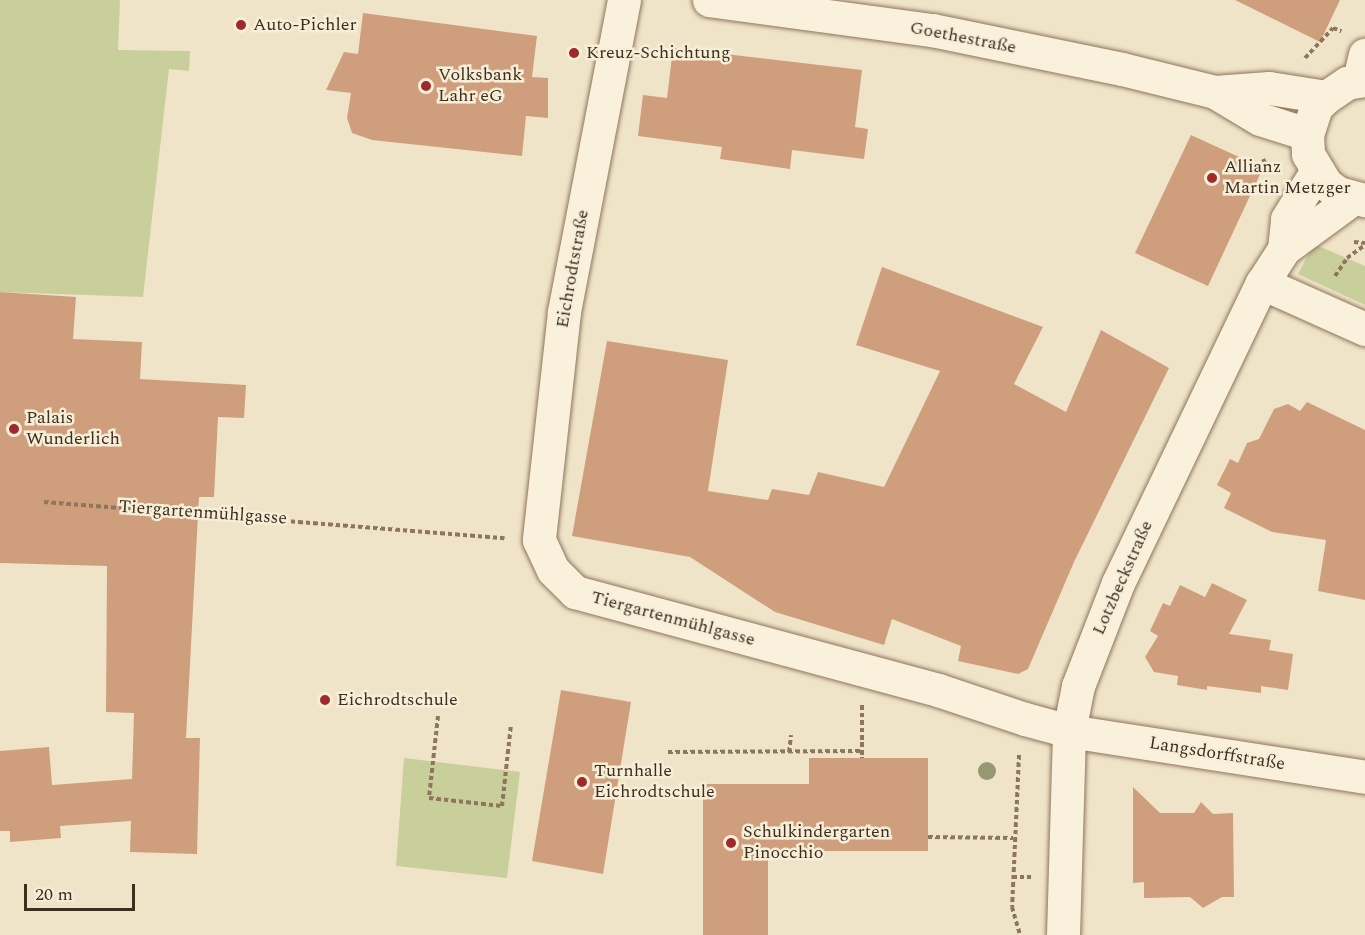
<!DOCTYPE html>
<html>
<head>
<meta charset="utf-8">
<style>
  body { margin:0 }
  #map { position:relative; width:1365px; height:935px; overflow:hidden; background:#f0e4c8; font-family:Spectral,serif }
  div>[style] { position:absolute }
  .green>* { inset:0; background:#c9cf9b }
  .building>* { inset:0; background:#cf9f7d }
  .path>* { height:4px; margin-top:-2px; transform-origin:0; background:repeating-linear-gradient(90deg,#8d765c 0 4.5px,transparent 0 7.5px) }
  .roads { filter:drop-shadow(0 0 2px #8d765c) drop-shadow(0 0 2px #8d765c) }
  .minor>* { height:33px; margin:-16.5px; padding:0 16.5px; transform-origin:16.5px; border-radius:16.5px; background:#faf1dc }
  .tertiary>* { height:33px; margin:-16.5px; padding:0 16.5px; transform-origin:16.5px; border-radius:16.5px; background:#faf1dc }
  .trees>* { width:18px; height:18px; margin:-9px; border-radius:50%; background:#96986f }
  .dots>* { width:16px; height:16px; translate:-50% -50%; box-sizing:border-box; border:3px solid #f7eed8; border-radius:50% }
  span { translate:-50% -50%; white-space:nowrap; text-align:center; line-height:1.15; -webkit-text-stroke:5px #f7eed8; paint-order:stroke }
  .poi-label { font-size:18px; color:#3d2e20 }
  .left { translate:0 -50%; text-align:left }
  .street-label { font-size:18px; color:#3d2e20 }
  .scale { position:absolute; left:24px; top:884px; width:111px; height:27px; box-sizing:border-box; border:3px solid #3d2e20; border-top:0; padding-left:8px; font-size:18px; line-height:21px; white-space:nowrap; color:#3d2e20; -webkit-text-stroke:4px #f7eed8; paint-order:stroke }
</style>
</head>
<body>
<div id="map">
  <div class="green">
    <div style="clip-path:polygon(0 0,120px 0,118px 50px,190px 51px,189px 71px,169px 69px,143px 297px,0 292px)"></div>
    <div style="clip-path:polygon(1314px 244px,1365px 266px,1365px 305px,1298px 274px)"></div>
    <div style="clip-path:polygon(404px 758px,520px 772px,507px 878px,396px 866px)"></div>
  </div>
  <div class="building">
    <div style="clip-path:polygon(1235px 0,1340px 0,1320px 42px)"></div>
    <div style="clip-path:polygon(363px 13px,537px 36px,532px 77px,548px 78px,548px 118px,526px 116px,522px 156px,372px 140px,352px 133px,347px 118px,351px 93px,326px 90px,344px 52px,358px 54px)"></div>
    <div style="clip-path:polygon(673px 48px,862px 70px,855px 127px,868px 129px,864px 159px,792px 150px,790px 169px,720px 159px,722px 147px,638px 136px,643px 95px,667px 98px)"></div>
    <div style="clip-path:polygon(1191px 135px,1263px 168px,1208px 286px,1135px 253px)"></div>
    <div style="clip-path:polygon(882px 267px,1043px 327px,1014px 384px,1066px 412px,1101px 330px,1169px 368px,1074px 562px,1028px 669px,1018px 674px,958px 661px,961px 646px,892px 619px,884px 645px,775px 612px,690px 557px,572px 536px,607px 341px,728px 360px,708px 491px,768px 500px,772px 489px,809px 495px,818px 472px,884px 487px,940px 371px,856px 345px)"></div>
    <div style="clip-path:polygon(0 292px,76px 297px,73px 339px,142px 342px,140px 379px,246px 385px,244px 418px,218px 417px,214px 497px,199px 497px,186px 738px,200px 738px,197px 854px,130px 852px,131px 821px,60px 826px,61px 838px,10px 842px,10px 831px,0 831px,0 751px,49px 747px,52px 785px,132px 779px,134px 713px,106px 712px,107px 566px,0 563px)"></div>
    <div style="clip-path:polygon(1307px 402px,1365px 430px,1365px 600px,1318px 591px,1326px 540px,1272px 532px,1224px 508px,1231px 493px,1217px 485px,1230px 459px,1238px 463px,1247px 443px,1259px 439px,1274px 409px,1288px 404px,1300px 411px)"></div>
    <div style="clip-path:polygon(1212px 583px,1247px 600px,1229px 634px,1271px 640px,1269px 650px,1293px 654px,1288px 690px,1261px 686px,1261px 693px,1207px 686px,1207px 690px,1177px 685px,1178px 676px,1154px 672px,1145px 657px,1158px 636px,1150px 631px,1163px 603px,1170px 606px,1180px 585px,1205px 597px)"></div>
    <div style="clip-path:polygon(561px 690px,631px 702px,603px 874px,532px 861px)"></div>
    <div style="clip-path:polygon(809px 758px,928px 758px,928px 851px,768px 851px,768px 935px,703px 935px,703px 784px,809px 784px)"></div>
    <div style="clip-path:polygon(1133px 787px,1160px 813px,1194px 813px,1201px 802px,1213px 814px,1233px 813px,1234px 897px,1222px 897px,1203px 908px,1190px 897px,1144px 898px,1144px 882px,1133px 883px)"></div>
  </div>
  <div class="path">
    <div style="left:1305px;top:58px;width:41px;rotate:-47deg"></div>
    <div style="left:1333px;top:28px;width:9px;rotate:21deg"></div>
    <div style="left:1263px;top:159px;width:16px;rotate:60deg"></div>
    <div style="left:1354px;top:242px;width:11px;rotate:5deg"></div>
    <div style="left:1335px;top:276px;width:22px;rotate:-56deg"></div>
    <div style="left:1347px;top:258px;width:22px;rotate:-36deg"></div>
    <div style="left:44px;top:502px;width:462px;rotate:4.5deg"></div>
    <div style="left:862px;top:705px;width:53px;rotate:90deg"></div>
    <div style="left:438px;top:716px;width:82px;rotate:96.3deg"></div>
    <div style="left:429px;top:798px;width:73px;rotate:6.3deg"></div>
    <div style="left:502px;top:806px;width:82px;rotate:-83.7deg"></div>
    <div style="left:668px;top:752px;width:194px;rotate:-0.3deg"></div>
    <div style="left:789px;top:752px;width:17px;rotate:-83deg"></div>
    <div style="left:1019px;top:755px;width:152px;rotate:92.6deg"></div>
    <div style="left:1012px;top:907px;width:29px;rotate:74deg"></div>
    <div style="left:928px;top:837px;width:85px;rotate:0.7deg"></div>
    <div style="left:1012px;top:877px;width:19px"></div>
  </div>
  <div class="roads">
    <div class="minor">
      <div style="left:624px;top:0;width:318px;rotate:100.9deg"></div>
      <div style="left:564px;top:312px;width:229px;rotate:96.3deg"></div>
      <div style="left:539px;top:540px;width:33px;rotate:65deg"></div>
      <div style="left:553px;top:570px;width:31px;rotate:45deg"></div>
      <div style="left:575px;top:592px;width:376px;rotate:15.1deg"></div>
      <div style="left:938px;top:690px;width:92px;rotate:18.4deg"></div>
      <div style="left:1025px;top:719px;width:46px;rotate:15.3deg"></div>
      <div style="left:1069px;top:731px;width:300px;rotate:8.8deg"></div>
      <div style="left:1359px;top:80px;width:26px;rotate:-77deg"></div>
      <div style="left:1262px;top:283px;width:113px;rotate:24.1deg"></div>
    </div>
    <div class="tertiary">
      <div style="left:709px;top:0;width:225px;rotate:7.7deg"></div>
      <div style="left:932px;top:30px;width:194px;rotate:11.6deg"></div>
      <div style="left:1122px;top:69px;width:96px;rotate:13.9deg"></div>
      <div style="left:1215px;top:92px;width:52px;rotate:31deg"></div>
      <div style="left:1260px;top:119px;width:49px;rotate:17.7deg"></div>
      <div style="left:1365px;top:80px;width:18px;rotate:171deg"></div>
      <div style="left:1347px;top:83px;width:25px;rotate:146deg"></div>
      <div style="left:1326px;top:97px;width:14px;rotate:135deg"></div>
      <div style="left:1316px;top:107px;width:28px;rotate:108deg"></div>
      <div style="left:1307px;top:134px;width:20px;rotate:87deg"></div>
      <div style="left:1308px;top:154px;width:35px;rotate:59deg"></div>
      <div style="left:1326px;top:184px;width:15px;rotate:37deg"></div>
      <div style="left:1338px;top:193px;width:28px;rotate:15deg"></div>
      <div style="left:1215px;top:92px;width:54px;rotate:-4.2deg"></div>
      <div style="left:1269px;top:88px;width:58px;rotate:9deg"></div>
      <div style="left:1284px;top:249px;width:30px;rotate:-84deg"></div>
      <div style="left:1287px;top:219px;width:55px;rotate:-58.3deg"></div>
      <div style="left:1063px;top:935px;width:204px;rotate:-88.3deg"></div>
      <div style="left:1069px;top:731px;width:46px;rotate:-78.7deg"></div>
      <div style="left:1078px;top:686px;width:110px;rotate:-68.8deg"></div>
      <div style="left:1118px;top:583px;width:333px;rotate:-64.4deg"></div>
      <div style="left:1262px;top:283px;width:40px;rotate:-57.1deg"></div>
      <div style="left:1284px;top:249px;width:84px;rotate:-36.3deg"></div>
    </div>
  </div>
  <div class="trees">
    <div style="left:987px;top:771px"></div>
  </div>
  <div class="dots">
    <div style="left:241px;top:25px;background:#9e2a2b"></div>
    <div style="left:574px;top:53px;background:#9e2a2b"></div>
    <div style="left:426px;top:86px;background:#9e2a2b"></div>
    <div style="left:1212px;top:178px;background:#9e2a2b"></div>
    <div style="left:14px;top:429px;background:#9e2a2b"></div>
    <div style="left:325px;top:700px;background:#9e2a2b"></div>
    <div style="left:582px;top:782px;background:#9e2a2b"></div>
    <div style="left:731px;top:843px;background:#9e2a2b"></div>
  </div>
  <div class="poi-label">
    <span class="left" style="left:253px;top:25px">Auto-Pichler</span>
    <span class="left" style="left:586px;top:53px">Kreuz-Schichtung</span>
    <span class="left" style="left:438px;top:86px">Volksbank<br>Lahr eG</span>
    <span class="left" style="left:1224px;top:178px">Allianz<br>Martin Metzger</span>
    <span class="left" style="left:26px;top:429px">Palais<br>Wunderlich</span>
    <span class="left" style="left:337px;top:700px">Eichrodtschule</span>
    <span class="left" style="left:594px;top:782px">Turnhalle<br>Eichrodtschule</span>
    <span class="left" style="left:743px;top:843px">Schulkindergarten<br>Pinocchio</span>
  </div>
  <div class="street-label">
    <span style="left:963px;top:38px;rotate:11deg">Goethestraße</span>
    <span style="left:573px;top:269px;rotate:-80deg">Eichrodtstraße</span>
    <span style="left:203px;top:513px;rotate:4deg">Tiergartenmühlgasse</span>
    <span style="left:1123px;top:578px;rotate:-66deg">Lotzbeckstraße</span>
    <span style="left:673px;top:619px;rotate:15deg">Tiergartenmühlgasse</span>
    <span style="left:1217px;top:754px;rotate:9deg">Langsdorffstraße</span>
  </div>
  <div class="scale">20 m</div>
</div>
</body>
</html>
